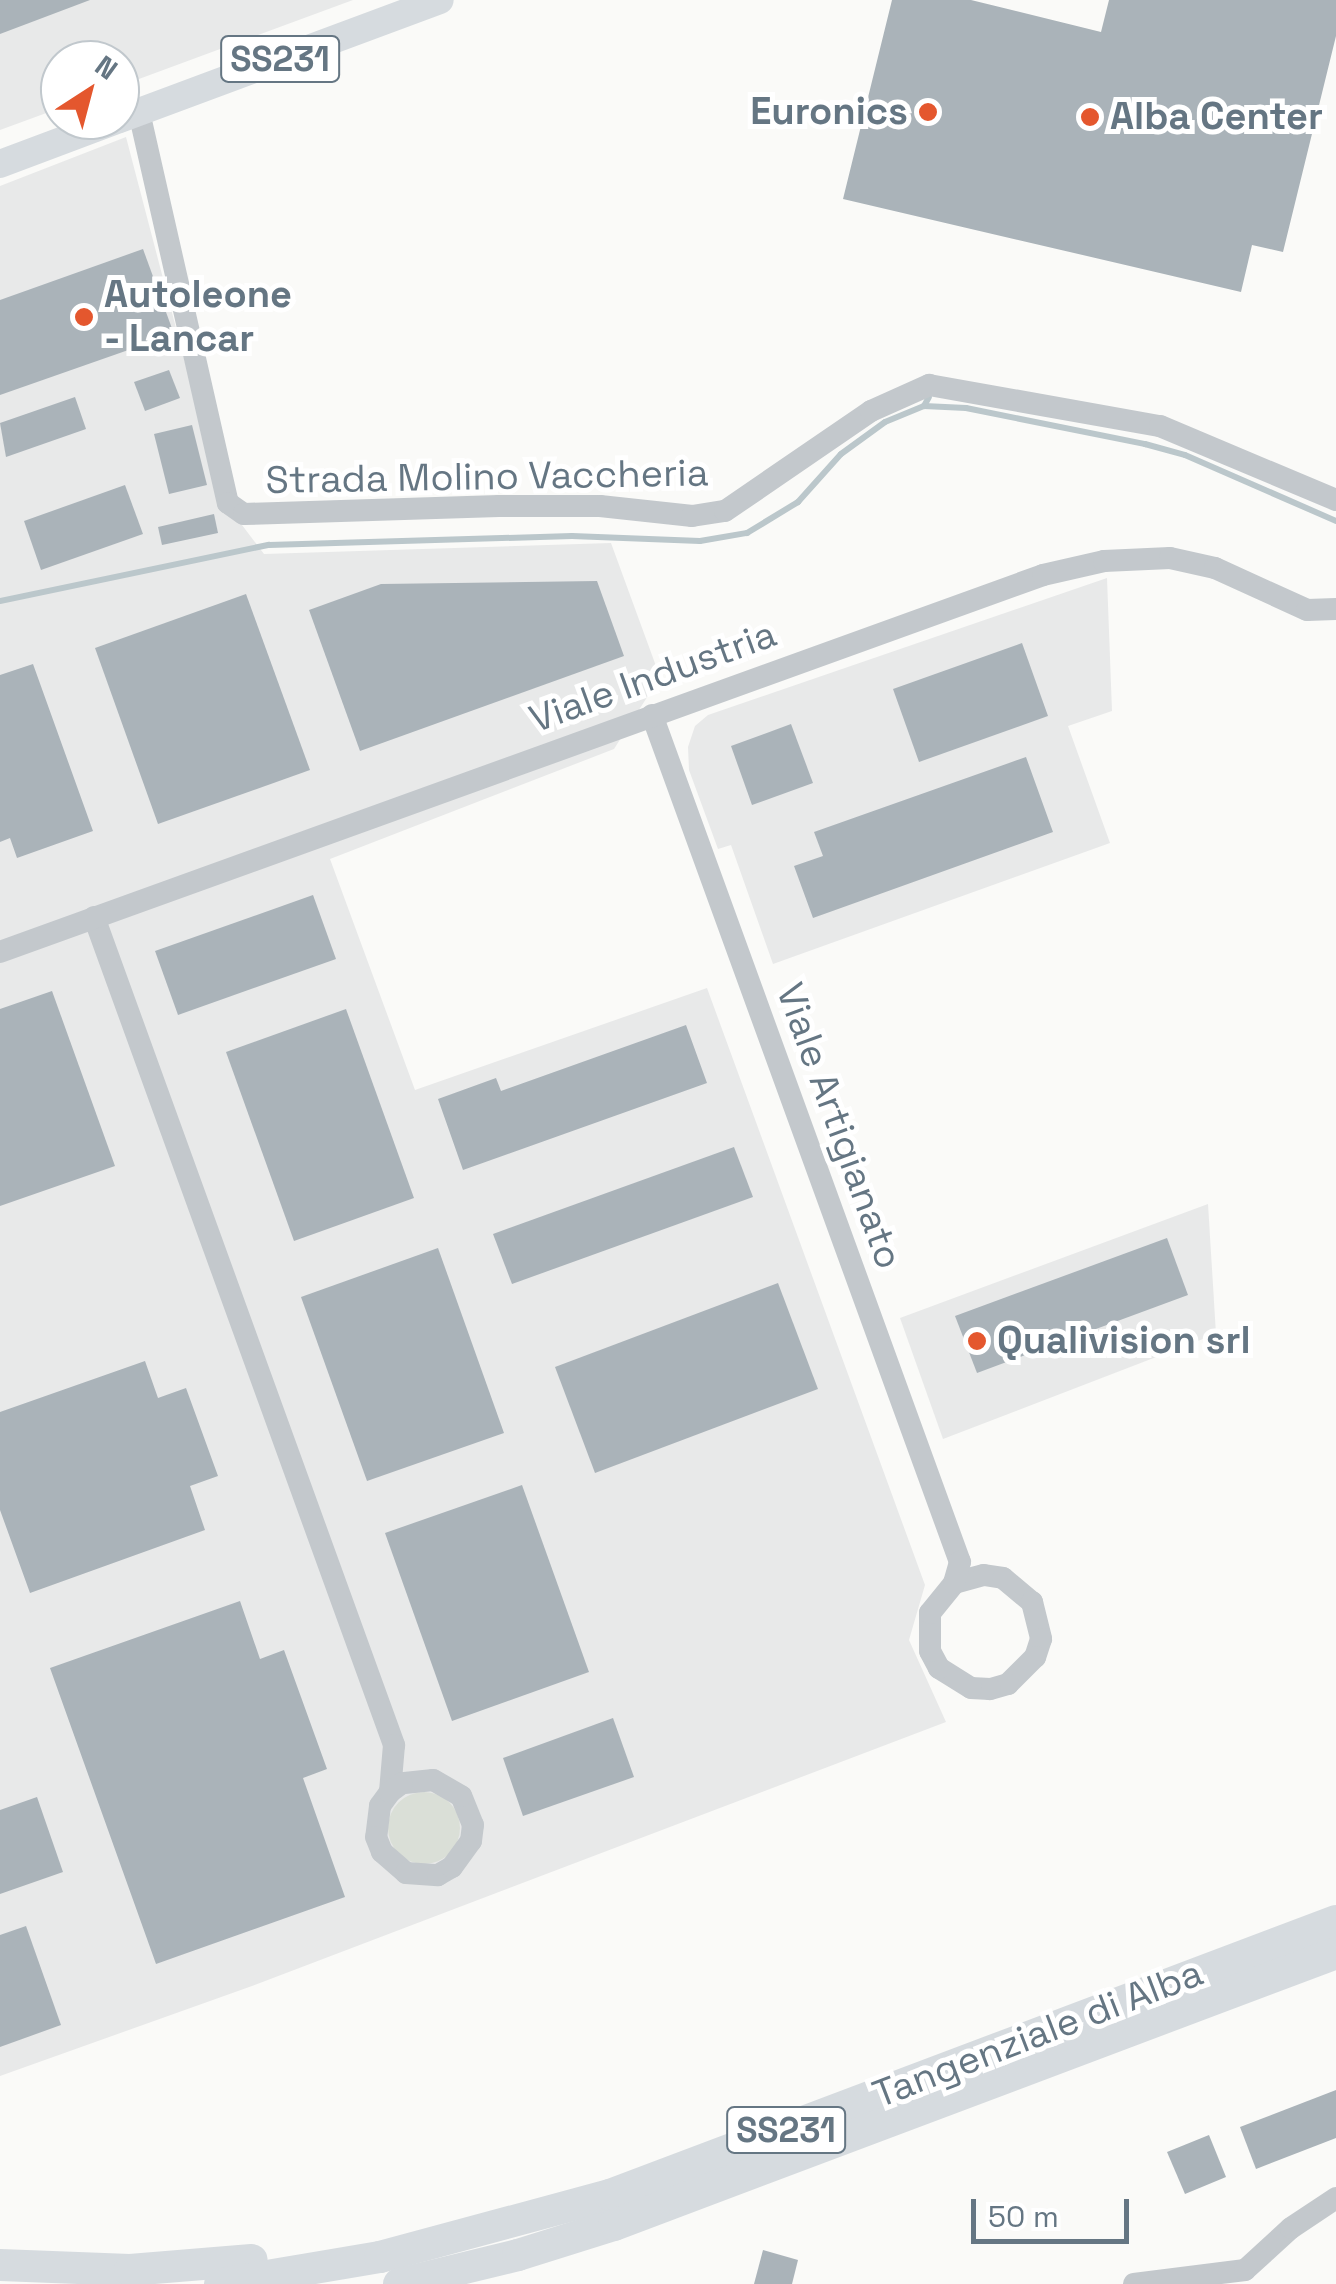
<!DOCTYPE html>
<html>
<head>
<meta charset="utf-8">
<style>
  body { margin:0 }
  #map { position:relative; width:1336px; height:2284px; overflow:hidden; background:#fafaf8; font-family:"Space Grotesk",sans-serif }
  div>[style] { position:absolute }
  .built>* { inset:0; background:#e8e9e9 }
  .green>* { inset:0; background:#dadfd7 }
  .round { border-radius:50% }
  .stream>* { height:6px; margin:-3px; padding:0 3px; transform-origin:3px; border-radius:3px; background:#bbc7cb }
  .building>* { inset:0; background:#aab3b9 }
  .minor>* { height:22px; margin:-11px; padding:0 11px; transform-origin:11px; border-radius:11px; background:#c3c8cc }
  .major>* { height:28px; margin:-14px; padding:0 14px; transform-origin:14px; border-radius:14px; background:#d6dbdf }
  .highway>* { height:32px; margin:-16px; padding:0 16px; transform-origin:16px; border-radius:16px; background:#d6dbdf }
  .dots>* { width:28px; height:28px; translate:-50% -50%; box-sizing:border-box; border:5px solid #fff; border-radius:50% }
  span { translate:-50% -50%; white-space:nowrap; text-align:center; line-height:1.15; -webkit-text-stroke:10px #fff; paint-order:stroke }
  .shield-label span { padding:2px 8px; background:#fff; border:2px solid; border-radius:8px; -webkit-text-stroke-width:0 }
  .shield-label { font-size:35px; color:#657683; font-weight:700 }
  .poi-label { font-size:38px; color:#657683; font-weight:700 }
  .right { translate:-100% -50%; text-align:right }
  .left { translate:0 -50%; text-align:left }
  .street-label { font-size:38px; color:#657683 }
  .north { position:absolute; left:40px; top:40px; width:100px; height:100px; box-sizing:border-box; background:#fff; border:2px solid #c1c8cd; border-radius:50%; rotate:36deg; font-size:28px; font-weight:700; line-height:40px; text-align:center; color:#657683 }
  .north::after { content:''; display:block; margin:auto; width:35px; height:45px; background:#e4572e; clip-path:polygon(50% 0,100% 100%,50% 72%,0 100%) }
  .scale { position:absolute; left:971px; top:2199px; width:158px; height:45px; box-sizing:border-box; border:5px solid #657683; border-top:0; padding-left:12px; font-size:30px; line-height:35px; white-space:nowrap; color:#657683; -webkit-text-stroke:8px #fff; paint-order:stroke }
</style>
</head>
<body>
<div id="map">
  <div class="built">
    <div style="clip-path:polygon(0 0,353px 0,120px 86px,120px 60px,60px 60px,60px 108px,0 130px)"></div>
    <div style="clip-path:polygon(126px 137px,220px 496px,264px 554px,611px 543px,660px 677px,614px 749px,330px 859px,415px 1090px,707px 988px,925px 1585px,909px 1640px,946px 1722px,252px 1986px,0 2076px,0 186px)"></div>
    <div style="clip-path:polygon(1107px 578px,1112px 711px,1068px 726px,1110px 843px,773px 964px,731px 845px,718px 849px,689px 770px,688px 747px,695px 726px,708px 715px)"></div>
    <div style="clip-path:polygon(1208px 1204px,1216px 1334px,943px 1439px,900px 1318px)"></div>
  </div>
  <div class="green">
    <div class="round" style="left:388px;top:1792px;width:72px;height:72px"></div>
  </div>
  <div class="stream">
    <div style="left:924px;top:406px;width:42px;rotate:2.7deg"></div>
    <div style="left:966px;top:408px;width:183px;rotate:11.4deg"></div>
    <div style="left:1145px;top:444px;width:41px;rotate:15.4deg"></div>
    <div style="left:1185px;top:455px;width:165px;rotate:23.6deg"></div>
    <div style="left:0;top:601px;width:275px;rotate:-11.8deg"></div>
    <div style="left:269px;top:545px;width:303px;rotate:-1.7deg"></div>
    <div style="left:572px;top:536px;width:128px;rotate:2.2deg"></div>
    <div style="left:700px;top:541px;width:48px;rotate:-9.7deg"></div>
    <div style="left:747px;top:533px;width:60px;rotate:-31.3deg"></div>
    <div style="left:798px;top:502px;width:64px;rotate:-48.1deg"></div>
    <div style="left:841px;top:454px;width:54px;rotate:-36deg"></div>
    <div style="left:885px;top:422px;width:42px;rotate:-22.3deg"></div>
    <div style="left:924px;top:406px;width:10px;rotate:-61deg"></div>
  </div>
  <div class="building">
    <div style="clip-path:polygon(0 0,90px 0,0 34px)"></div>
    <div style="clip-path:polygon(892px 0,971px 0,1101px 32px,1109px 0,1336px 0,1336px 36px,1283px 252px,1252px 245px,1241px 292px,843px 199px)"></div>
    <div style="clip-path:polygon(143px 249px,174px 334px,0 395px,0 300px)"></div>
    <div style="clip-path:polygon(169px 370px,180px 398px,145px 411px,134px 382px)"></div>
    <div style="clip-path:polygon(75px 397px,86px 429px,6px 457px,0 423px)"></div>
    <div style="clip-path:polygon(192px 425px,207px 485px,169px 494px,154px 434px)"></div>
    <div style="clip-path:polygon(125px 485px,143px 534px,41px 570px,24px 521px)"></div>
    <div style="clip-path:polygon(214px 514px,218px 533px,162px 545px,158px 527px)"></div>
    <div style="clip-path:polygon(597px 581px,624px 656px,360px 751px,309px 610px,381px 584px)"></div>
    <div style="clip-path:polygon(246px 594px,310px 770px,158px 824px,95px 648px)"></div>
    <div style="clip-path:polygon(1022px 643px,1048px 716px,919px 762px,893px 689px)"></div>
    <div style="clip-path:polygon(33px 664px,93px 831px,17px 858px,10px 838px,0 842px,0 675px)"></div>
    <div style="clip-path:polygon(791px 724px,813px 783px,752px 805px,731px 746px)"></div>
    <div style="clip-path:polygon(1026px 757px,1053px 832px,813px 918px,794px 866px,823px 856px,814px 832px)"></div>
    <div style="clip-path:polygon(313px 895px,336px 959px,178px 1015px,155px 951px)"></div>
    <div style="clip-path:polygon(52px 991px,115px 1166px,0 1206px,0 1009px)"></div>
    <div style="clip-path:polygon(346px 1009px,414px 1198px,294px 1241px,226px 1052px)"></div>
    <div style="clip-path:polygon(686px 1025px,707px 1083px,463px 1170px,438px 1099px,496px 1078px,501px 1091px)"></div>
    <div style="clip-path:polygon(734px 1147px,753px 1197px,512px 1284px,493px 1234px)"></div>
    <div style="clip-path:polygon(1167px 1238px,1188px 1295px,977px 1373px,955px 1316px)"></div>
    <div style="clip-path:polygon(438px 1248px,504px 1433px,367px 1481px,301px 1297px)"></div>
    <div style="clip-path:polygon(778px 1283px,818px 1389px,595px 1473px,555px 1367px)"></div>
    <div style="clip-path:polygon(145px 1361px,158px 1398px,186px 1388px,218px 1476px,190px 1486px,205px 1530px,30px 1593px,0 1510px,0 1412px)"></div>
    <div style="clip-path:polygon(522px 1485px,589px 1672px,452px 1721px,385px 1533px)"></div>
    <div style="clip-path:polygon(240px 1601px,260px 1659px,284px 1650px,327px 1769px,303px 1778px,345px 1897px,156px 1964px,50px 1668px)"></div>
    <div style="clip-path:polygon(613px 1718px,634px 1777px,523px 1816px,503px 1758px)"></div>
    <div style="clip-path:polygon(37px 1797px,63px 1872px,0 1894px,0 1810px)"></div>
    <div style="clip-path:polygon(26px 1926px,61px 2025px,0 2047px,0 1935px)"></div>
    <div style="clip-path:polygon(1336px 2090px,1336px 2138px,1256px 2169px,1240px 2127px)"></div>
    <div style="clip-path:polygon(1209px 2135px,1226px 2177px,1185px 2194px,1167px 2152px)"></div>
    <div style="clip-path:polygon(763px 2250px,798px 2260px,792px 2284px,754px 2284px)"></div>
  </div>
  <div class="minor">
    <div style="left:139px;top:112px;width:401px;rotate:77.2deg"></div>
    <div style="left:228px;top:503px;width:19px;rotate:35deg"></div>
    <div style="left:244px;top:514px;width:255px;rotate:-1.8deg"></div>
    <div style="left:499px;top:506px;width:101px"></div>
    <div style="left:600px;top:506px;width:93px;rotate:6.2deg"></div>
    <div style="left:692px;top:516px;width:33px;rotate:-9deg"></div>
    <div style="left:725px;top:511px;width:177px;rotate:-34.4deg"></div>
    <div style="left:871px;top:411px;width:64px;rotate:-24.1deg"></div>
    <div style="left:929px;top:385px;width:235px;rotate:10.1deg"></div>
    <div style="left:1160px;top:426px;width:191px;rotate:22.8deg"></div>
    <div style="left:652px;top:715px;width:901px;rotate:70.02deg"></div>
    <div style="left:94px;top:917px;width:881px;rotate:70.08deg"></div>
    <div style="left:394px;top:1745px;width:47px;rotate:94.9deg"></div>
    <div style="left:390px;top:1792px;width:17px;rotate:126deg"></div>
    <div style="left:380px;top:1806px;width:31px;rotate:97deg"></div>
    <div style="left:376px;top:1837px;width:16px;rotate:68deg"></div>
    <div style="left:382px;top:1852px;width:32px;rotate:41deg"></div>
    <div style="left:406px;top:1873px;width:32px;rotate:4deg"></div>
    <div style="left:438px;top:1875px;width:16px;rotate:-30deg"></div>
    <div style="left:452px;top:1867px;width:32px;rotate:-54deg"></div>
    <div style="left:471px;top:1841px;width:16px;rotate:-83deg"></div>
    <div style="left:473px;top:1825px;width:31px;rotate:-112deg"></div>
    <div style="left:461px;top:1796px;width:32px;rotate:-150deg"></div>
    <div style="left:433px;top:1780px;width:31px;rotate:174deg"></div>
    <div style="left:402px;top:1783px;width:15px;rotate:143deg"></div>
    <div style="left:0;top:952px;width:1109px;rotate:-19.87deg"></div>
    <div style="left:1043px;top:575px;width:63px;rotate:-12.9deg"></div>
    <div style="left:1104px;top:561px;width:66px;rotate:-2.6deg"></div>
    <div style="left:1170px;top:558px;width:46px;rotate:12.5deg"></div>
    <div style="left:1215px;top:568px;width:101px;rotate:24.5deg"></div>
    <div style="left:1307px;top:610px;width:29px;rotate:-2deg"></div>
    <div style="left:954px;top:1583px;width:31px;rotate:-15deg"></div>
    <div style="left:984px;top:1575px;width:19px;rotate:9deg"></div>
    <div style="left:1003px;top:1578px;width:38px;rotate:40deg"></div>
    <div style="left:1032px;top:1602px;width:38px;rotate:76deg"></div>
    <div style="left:1041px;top:1639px;width:19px;rotate:108deg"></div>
    <div style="left:1035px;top:1657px;width:38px;rotate:135deg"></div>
    <div style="left:1008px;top:1684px;width:19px;rotate:164deg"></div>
    <div style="left:990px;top:1689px;width:19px;rotate:-177deg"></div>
    <div style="left:971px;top:1688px;width:38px;rotate:-148deg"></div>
    <div style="left:939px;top:1668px;width:19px;rotate:-118deg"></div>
    <div style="left:930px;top:1651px;width:38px;rotate:-90deg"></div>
    <div style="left:930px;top:1613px;width:38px;rotate:-51deg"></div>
    <div style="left:954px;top:1583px;width:22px;rotate:-74deg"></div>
    <div style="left:1134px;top:2284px;width:112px;rotate:-7.2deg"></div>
    <div style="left:1245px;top:2270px;width:62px;rotate:-42.4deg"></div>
    <div style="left:1291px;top:2228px;width:54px;rotate:-33.7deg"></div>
  </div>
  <div class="major">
    <div style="left:120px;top:119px;width:341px;rotate:-20.4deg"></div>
    <div style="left:0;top:164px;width:125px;rotate:-20.6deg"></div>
  </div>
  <div class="highway">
    <div style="left:0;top:2265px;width:130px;rotate:2.2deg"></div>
    <div style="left:130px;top:2270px;width:122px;rotate:-4.7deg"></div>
    <div style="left:220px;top:2284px;width:162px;rotate:-9.6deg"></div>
    <div style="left:380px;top:2257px;width:238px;rotate:-15.1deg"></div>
    <div style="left:610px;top:2195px;width:776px;rotate:-20.68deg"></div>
    <div style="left:399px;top:2284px;width:122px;rotate:-13.7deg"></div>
    <div style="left:518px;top:2255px;width:101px;rotate:-17.4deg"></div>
    <div style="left:614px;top:2225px;width:772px;rotate:-20.64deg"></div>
  </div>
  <div class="dots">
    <div style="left:928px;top:112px;background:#e4572e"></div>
    <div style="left:1090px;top:117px;background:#e4572e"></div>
    <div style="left:84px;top:317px;background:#e4572e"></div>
    <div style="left:977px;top:1341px;background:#e4572e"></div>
  </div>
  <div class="shield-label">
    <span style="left:280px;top:59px">SS231</span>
    <span style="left:786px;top:2130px">SS231</span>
  </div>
  <div class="poi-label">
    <span class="right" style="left:908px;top:112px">Euronics</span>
    <span class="left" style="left:1110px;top:117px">Alba Center</span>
    <span class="left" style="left:104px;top:317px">Autoleone<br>- Lancar</span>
    <span class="left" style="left:997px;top:1341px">Qualivision srl</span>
  </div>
  <div class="street-label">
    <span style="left:487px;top:477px;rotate:-1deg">Strada Molino Vaccheria</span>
    <span style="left:653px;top:677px;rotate:-20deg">Viale Industria</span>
    <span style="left:839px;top:1126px;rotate:70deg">Viale Artigianato</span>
    <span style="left:1038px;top:2034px;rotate:-21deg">Tangenziale di Alba</span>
  </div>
  <div class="north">N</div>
  <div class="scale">50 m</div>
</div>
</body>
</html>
